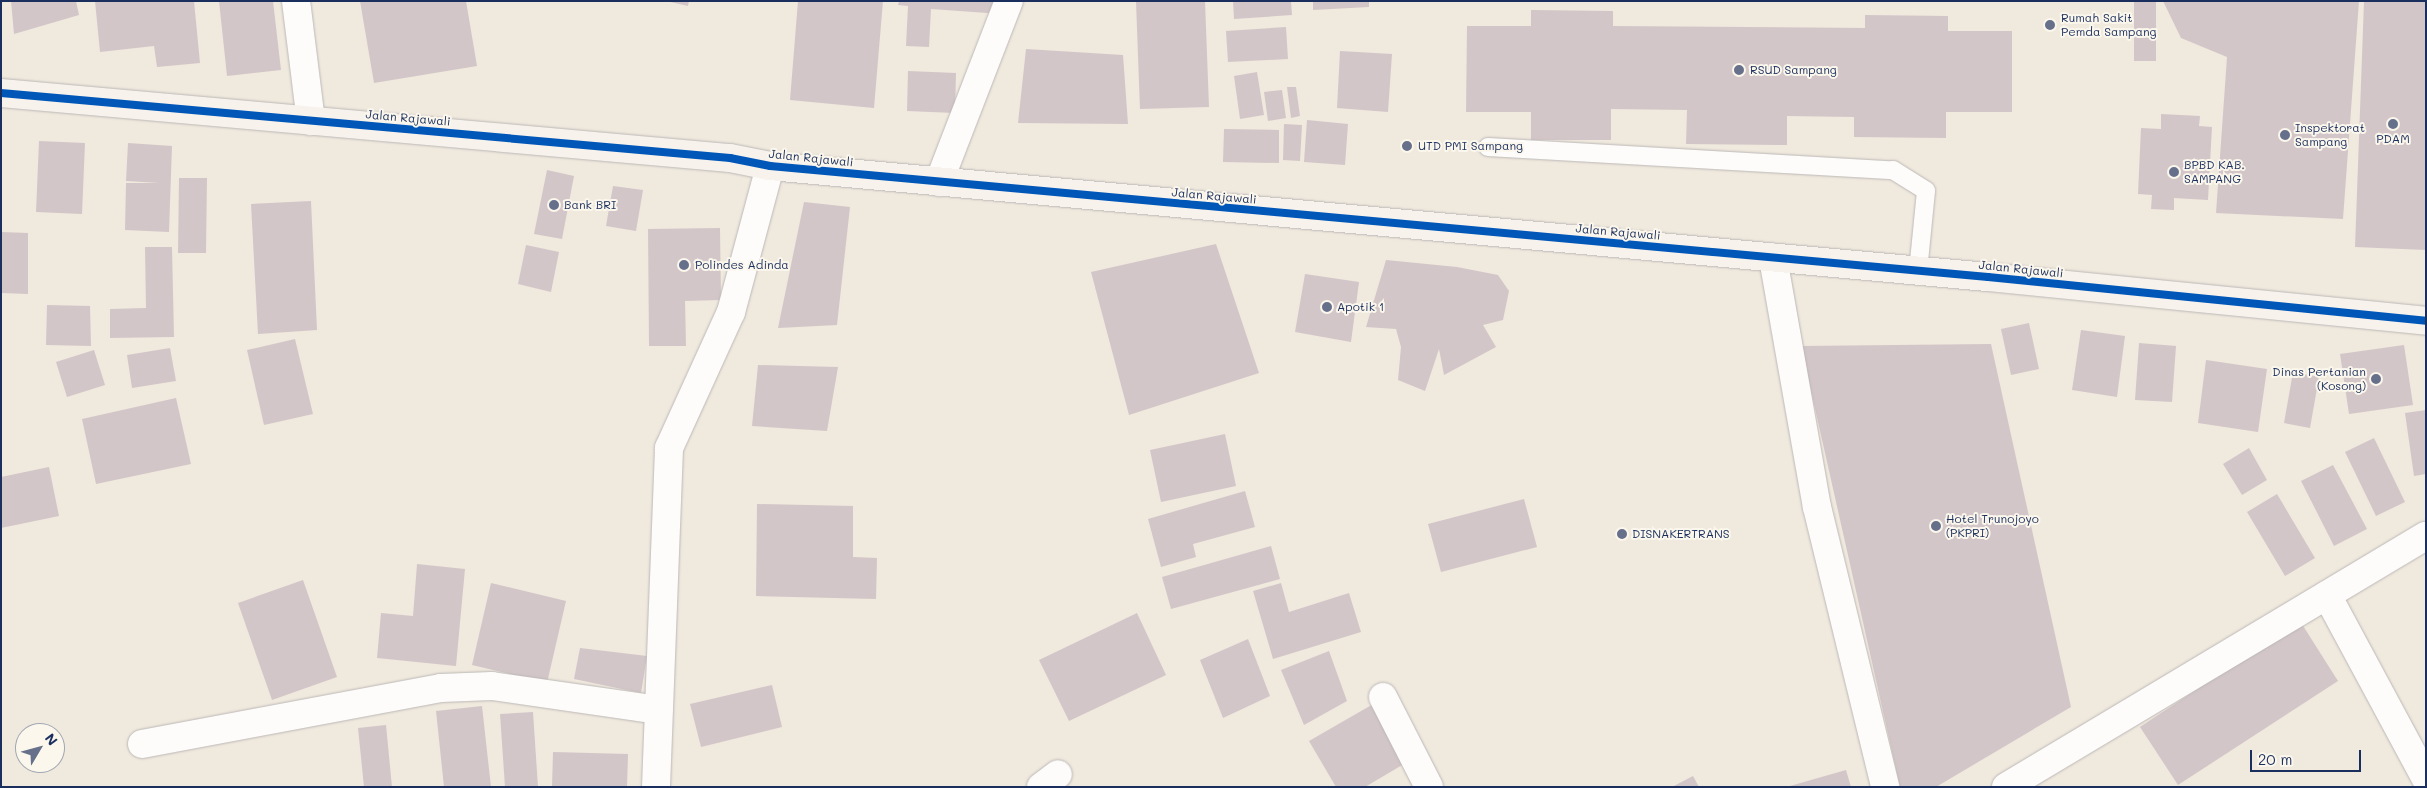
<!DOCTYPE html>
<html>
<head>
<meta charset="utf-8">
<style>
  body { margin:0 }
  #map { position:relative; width:2427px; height:788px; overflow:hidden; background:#f0e9de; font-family:Mali,sans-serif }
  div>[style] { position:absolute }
  .building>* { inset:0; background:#d3c6c8 }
  .roads { filter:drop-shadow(0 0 1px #bbb8b6) drop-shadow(0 0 1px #bbb8b6) }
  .lane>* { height:18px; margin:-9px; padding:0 9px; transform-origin:9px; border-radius:9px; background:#fdfcfa }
  .street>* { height:28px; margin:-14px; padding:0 14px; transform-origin:14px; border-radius:14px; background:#fdfcfa }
  .secondary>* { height:28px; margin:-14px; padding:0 14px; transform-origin:14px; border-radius:14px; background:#f7f2ec }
  .cycleway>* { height:8px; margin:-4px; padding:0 4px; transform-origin:4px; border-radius:4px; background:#0057b8 }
  .dots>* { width:14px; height:14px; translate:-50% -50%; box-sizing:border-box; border:2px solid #fbf7ec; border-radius:50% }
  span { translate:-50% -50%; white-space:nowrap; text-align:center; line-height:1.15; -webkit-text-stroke:4px #fbf7ec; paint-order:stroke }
  .poi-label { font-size:12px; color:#1b2f5e }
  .left { translate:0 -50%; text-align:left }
  .right { translate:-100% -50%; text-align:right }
  .street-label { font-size:12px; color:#1b2f5e }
  .frame { position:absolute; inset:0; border:2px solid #1b2f5e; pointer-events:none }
  .north { position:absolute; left:15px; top:723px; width:50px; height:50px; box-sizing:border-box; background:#fbf7ec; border:1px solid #a1a7b3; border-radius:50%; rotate:53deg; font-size:14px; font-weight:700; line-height:20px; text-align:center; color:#1b2f5e }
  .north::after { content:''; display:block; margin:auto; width:18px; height:22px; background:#66708b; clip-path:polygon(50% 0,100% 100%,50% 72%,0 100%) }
  .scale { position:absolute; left:2250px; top:750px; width:111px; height:22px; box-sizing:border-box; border:2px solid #1b2f5e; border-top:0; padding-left:6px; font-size:15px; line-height:18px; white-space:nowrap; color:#1b2f5e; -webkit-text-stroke:4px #fbf7ec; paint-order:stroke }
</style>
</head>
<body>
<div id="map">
  <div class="building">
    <div style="clip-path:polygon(11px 1px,76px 1px,79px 15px,14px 34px)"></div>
    <div style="clip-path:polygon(95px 1px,194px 1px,200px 63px,157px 67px,154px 46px,100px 52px)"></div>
    <div style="clip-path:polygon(219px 1px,273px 1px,281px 70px,227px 76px)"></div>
    <div style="clip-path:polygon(360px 1px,466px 1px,477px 66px,374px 83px)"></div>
    <div style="clip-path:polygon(666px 1px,689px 1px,688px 6px)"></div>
    <div style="clip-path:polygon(798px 1px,883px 1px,874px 108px,790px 100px)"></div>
    <div style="clip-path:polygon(899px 1px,1002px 1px,1002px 14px,931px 9px,929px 47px,906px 46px,908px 6px,898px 5px)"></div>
    <div style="clip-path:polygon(1205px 1px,1209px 107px,1140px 109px,1136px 2px)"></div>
    <div style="clip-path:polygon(1233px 1px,1291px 1px,1292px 15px,1234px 19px)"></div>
    <div style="clip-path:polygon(1313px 1px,1369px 1px,1369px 7px,1313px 10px)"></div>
    <div style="clip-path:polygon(2134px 1px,2156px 1px,2156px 61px,2134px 61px)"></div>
    <div style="clip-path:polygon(2163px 1px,2359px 1px,2343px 219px,2216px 213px,2227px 57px,2181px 38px)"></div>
    <div style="clip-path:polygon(2364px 1px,2426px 1px,2426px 250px,2355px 247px)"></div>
    <div style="clip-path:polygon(1531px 10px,1613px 11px,1613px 26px,1865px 28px,1865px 15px,1948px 16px,1948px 31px,2012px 31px,2012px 112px,1946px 112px,1946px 138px,1854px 137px,1854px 117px,1787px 116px,1787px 145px,1686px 144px,1687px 110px,1611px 109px,1611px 140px,1531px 140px,1531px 112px,1466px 112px,1467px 26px,1531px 26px)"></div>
    <div style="clip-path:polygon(1286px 27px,1288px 59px,1228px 62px,1226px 31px)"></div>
    <div style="clip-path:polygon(1026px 49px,1123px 55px,1128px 124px,1018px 123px)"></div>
    <div style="clip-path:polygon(1340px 51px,1392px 54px,1388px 112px,1337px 108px)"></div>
    <div style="clip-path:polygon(908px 71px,956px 73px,955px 113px,907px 111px)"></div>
    <div style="clip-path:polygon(1257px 72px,1264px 115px,1240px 119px,1234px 76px)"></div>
    <div style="clip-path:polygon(1287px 87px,1296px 87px,1300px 116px,1291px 118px)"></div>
    <div style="clip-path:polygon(1282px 90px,1286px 118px,1268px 121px,1264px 92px)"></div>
    <div style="clip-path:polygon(2161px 114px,2200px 116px,2199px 126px,2212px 127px,2208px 200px,2174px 198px,2174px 210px,2151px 209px,2152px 195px,2138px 194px,2141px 128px,2161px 129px)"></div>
    <div style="clip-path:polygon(1307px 120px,1348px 124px,1345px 165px,1304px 162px)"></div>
    <div style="clip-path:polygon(1284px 124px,1302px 125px,1300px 161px,1283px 160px)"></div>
    <div style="clip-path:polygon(1224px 129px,1279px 130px,1279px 163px,1223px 162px)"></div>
    <div style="clip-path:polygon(39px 141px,85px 143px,82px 214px,36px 212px)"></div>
    <div style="clip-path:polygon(128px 143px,172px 146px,169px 232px,125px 230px,126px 183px,160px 183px,126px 181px)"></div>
    <div style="clip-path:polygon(547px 170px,574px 176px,562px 239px,534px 234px)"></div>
    <div style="clip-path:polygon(179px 178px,207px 178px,206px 253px,178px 253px)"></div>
    <div style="clip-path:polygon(613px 186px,643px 190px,636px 231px,606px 226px)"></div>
    <div style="clip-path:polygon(311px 201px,317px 330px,258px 334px,251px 204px)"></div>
    <div style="clip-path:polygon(804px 202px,850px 207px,837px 325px,778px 328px)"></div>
    <div style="clip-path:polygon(720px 228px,721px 300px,685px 301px,686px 346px,649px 346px,648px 229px)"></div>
    <div style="clip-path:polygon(1px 232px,28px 233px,28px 294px,1px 293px)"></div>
    <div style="clip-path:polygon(1216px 244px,1259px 373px,1129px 415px,1091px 272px)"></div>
    <div style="clip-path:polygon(526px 245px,559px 252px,551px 292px,518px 284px)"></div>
    <div style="clip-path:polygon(145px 247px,172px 247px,174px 337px,110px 338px,110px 309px,146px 308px)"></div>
    <div style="clip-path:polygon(1386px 260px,1457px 267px,1498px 275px,1509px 291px,1503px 320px,1483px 325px,1496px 347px,1444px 375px,1439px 349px,1425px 391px,1398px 380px,1401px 347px,1396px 329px,1366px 327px)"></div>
    <div style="clip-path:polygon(1305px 274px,1359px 282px,1351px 342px,1295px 332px)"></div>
    <div style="clip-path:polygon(47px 305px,90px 306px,91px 346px,46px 345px)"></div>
    <div style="clip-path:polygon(2029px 323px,2039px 369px,2011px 375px,2001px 329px)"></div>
    <div style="clip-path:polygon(2081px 330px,2125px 336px,2117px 397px,2072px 390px)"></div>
    <div style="clip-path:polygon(295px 339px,313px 414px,264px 425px,247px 350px)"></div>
    <div style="clip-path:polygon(2139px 343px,2176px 346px,2172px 402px,2135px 400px)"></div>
    <div style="clip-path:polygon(1991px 344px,2071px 707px,1936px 787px,1900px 787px,1801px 346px)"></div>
    <div style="clip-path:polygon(2404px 345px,2413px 405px,2349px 414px,2340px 354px)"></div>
    <div style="clip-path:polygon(170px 348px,176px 381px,132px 388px,127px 355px)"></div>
    <div style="clip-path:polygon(94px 350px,105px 385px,67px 397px,56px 362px)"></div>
    <div style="clip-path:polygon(2206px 360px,2267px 369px,2258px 432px,2198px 423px)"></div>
    <div style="clip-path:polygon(758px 365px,838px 367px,827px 431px,752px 426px)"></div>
    <div style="clip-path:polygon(2293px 372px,2319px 377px,2310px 428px,2284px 423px)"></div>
    <div style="clip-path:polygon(176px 398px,191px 464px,96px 484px,82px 419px)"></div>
    <div style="clip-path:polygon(2426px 410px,2426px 474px,2414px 476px,2405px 413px)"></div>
    <div style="clip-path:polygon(1225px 434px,1236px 486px,1161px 502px,1150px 450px)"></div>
    <div style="clip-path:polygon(2374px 438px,2405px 502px,2376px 516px,2345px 452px)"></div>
    <div style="clip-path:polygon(2249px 448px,2267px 480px,2242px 495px,2223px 464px)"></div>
    <div style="clip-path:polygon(2333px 465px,2367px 529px,2334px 546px,2301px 481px)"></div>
    <div style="clip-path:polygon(49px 467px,59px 516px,1px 528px,1px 477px)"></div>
    <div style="clip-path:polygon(1245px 491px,1255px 527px,1193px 544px,1196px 557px,1161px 567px,1148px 519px)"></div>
    <div style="clip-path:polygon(2277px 494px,2315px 558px,2285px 576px,2247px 512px)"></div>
    <div style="clip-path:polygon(1524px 499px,1537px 547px,1441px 572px,1428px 524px)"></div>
    <div style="clip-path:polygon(757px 504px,853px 506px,853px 557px,877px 558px,876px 599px,756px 596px)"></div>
    <div style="clip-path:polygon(1271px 546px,1280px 579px,1171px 609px,1162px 577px)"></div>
    <div style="clip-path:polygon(417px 564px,465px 569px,456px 666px,377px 658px,381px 613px,413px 616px)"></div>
    <div style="clip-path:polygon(303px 580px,337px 677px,272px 700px,238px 603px)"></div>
    <div style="clip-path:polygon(491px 583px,566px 601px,547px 683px,472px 665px)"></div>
    <div style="clip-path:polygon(1281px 583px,1289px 612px,1349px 593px,1361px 632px,1273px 659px,1253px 591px)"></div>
    <div style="clip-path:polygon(1137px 613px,1166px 675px,1069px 721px,1039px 660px)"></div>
    <div style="clip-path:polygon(2300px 621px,2338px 681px,2178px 785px,2140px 727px)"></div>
    <div style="clip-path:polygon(1248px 639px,1270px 696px,1223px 718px,1200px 660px)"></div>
    <div style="clip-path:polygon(580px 648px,647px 656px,641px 693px,574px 679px)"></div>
    <div style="clip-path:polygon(1329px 651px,1347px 701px,1304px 725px,1281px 670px)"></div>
    <div style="clip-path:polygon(772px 685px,782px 727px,701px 747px,690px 704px)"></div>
    <div style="clip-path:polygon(1375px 703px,1409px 761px,1365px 787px,1336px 787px,1309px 741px)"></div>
    <div style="clip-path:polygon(482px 706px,491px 787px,444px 787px,436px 711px)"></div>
    <div style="clip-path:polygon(533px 712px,538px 787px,505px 787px,500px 714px)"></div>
    <div style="clip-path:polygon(386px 725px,392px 787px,364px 787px,358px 728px)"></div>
    <div style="clip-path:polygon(553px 752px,628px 754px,627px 787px,552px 787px)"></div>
    <div style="clip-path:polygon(1846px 770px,1851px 787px,1790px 787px,1790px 786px)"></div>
    <div style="clip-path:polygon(1693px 776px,1699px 787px,1672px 787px)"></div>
  </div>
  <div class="roads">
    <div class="lane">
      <div style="left:1488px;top:147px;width:406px;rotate:3.3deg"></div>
      <div style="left:1893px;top:170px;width:39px;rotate:32deg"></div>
      <div style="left:1926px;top:191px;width:80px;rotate:95.7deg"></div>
    </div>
    <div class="street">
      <div style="left:296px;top:1px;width:121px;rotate:82.9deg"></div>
      <div style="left:939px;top:182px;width:194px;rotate:-68.9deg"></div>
      <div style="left:1773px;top:258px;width:253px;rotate:80deg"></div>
      <div style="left:1817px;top:507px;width:288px;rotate:76.3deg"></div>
      <div style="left:2327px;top:595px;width:209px;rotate:61.7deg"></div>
      <div style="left:1383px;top:697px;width:101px;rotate:62.9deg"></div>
      <div style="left:142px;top:744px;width:304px;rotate:-10.6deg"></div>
      <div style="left:441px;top:688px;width:51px;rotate:-2.2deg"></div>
      <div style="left:492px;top:686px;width:168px;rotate:8.2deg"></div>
      <div style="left:656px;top:787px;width:339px;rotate:-87.8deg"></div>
      <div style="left:669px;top:448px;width:149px;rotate:-65.5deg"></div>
      <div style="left:731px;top:312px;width:151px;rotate:-75deg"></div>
      <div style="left:1041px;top:787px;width:21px;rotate:-37deg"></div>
      <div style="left:2006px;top:787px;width:489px;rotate:-30.9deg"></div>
    </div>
    <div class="secondary">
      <div style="left:1px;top:93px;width:732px;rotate:5.1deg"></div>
      <div style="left:730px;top:158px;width:41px;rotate:11.3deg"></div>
      <div style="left:770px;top:166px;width:1223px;rotate:5.21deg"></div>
      <div style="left:1988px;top:277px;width:440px;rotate:5.7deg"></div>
    </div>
  </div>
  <div class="cycleway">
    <div style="left:1px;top:93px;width:732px;rotate:5.1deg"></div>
    <div style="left:730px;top:158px;width:41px;rotate:11.3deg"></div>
    <div style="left:770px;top:166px;width:1223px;rotate:5.21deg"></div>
    <div style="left:1988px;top:277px;width:440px;rotate:5.7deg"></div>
  </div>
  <div class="dots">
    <div style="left:2050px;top:25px;background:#66708b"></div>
    <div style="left:1739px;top:70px;background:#66708b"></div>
    <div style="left:2393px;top:124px;background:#66708b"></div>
    <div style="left:2285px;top:135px;background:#66708b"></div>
    <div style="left:1407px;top:146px;background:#66708b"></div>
    <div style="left:2174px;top:172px;background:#66708b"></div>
    <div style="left:554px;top:205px;background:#66708b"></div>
    <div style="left:684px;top:265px;background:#66708b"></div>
    <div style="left:1327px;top:307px;background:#66708b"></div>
    <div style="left:2376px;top:379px;background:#66708b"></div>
    <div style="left:1936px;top:526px;background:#66708b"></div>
    <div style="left:1622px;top:534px;background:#66708b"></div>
  </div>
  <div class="poi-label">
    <span class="left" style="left:2061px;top:25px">Rumah Sakit<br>Pemda Sampang</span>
    <span class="left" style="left:1750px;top:70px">RSUD Sampang</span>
    <span class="left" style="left:2295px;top:135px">Inspektorat<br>Sampang</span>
    <span style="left:2393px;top:139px">PDAM</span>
    <span class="left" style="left:1418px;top:146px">UTD PMI Sampang</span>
    <span class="left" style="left:2184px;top:172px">BPBD KAB.<br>SAMPANG</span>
    <span class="left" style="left:564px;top:205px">Bank BRI</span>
    <span class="left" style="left:695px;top:265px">Polindes Adinda</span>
    <span class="left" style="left:1337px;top:307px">Apotik 1</span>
    <span class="right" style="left:2366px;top:379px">Dinas Pertanian<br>(Kosong)</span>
    <span class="left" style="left:1946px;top:526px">Hotel Trunojoyo<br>(PKPRI)</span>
    <span class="left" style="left:1632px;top:534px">DISNAKERTRANS</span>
  </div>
  <div class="street-label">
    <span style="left:408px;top:118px;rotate:5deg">Jalan Rajawali</span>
    <span style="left:811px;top:158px;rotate:6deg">Jalan Rajawali</span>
    <span style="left:1214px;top:196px;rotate:5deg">Jalan Rajawali</span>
    <span style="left:1618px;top:232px;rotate:5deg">Jalan Rajawali</span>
    <span style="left:2021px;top:269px;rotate:6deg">Jalan Rajawali</span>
  </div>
  <div class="frame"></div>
  <div class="north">N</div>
  <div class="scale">20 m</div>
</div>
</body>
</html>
